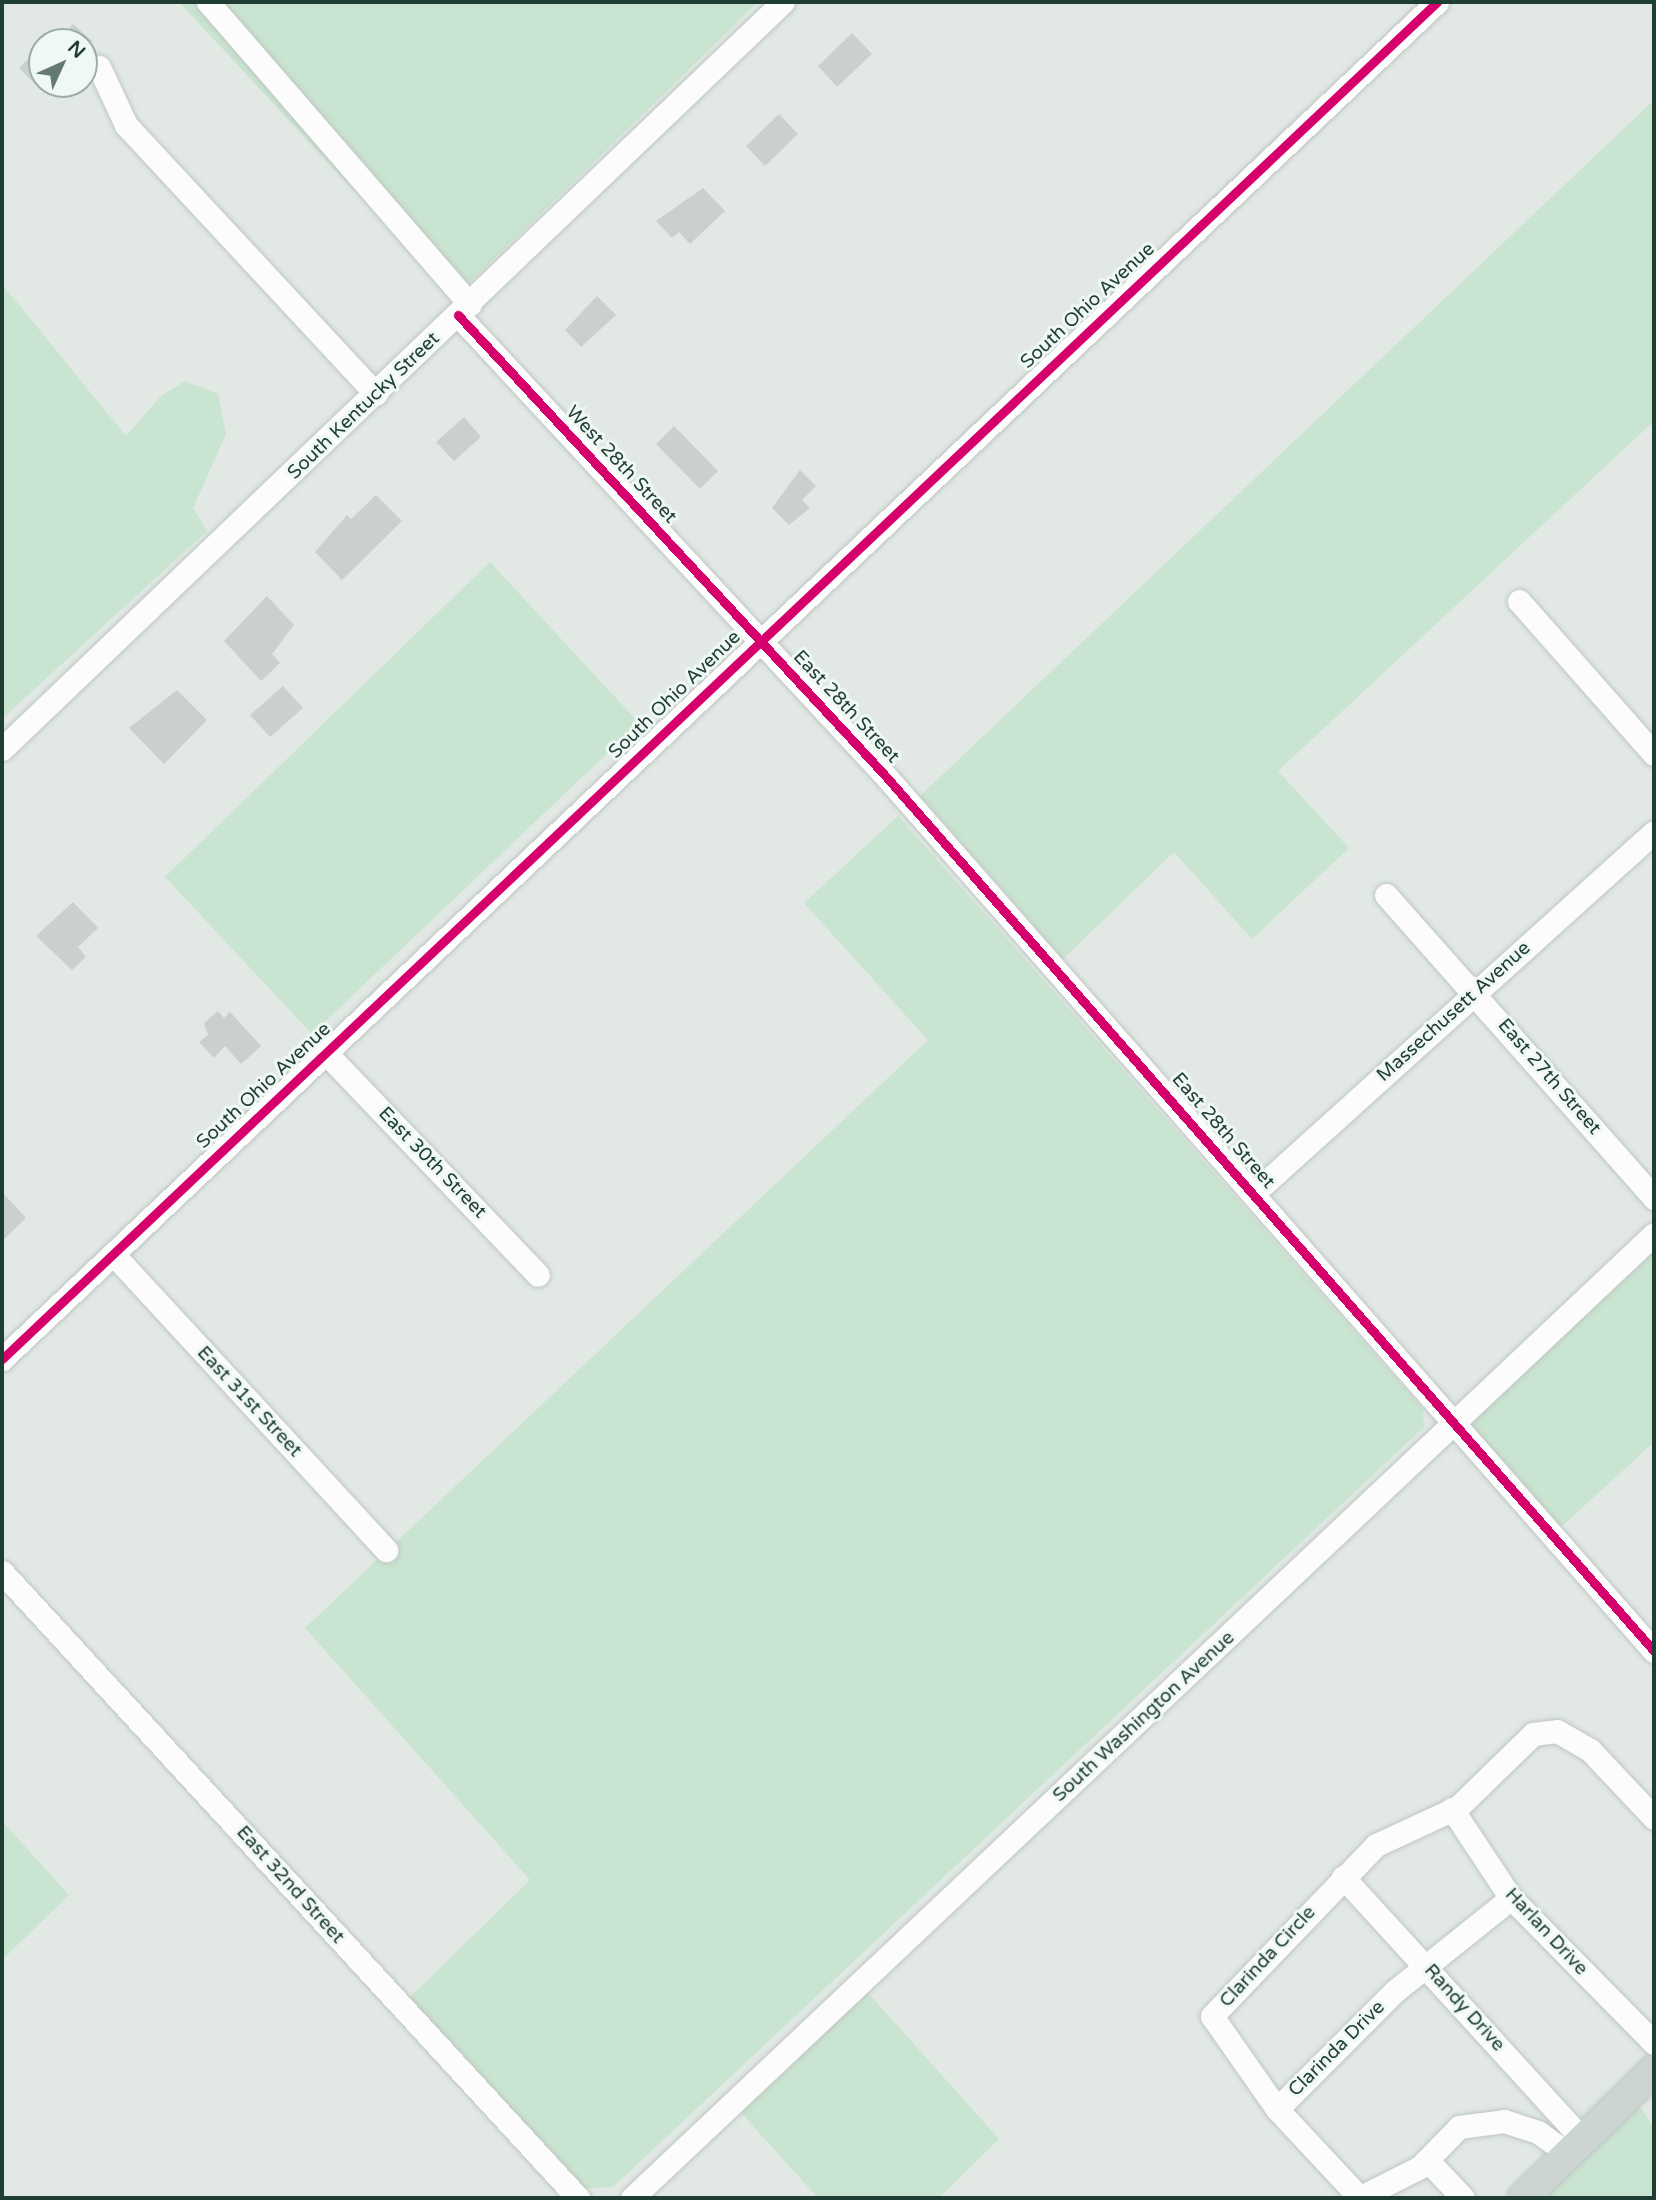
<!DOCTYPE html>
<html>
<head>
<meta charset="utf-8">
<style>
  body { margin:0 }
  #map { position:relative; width:1656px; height:2200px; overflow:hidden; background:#e2e9e5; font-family:"Varela Round",sans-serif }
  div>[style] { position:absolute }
  .green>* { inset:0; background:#c9e4d0 }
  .building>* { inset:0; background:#c9d0cd }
  .roads { filter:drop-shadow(0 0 2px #bfc6c2) drop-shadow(0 0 2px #bfc6c2) }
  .minor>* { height:23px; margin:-11.5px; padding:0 11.5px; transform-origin:11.5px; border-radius:11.5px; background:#fbfcfb }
  .major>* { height:30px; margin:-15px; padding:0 15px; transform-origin:15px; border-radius:15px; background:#ccd5d2 }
  .cycleway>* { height:9px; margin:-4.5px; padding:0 4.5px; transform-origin:4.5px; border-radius:4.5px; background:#d6006c }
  span { translate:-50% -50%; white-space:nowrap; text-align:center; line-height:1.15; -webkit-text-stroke:6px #f0f8f3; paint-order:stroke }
  .street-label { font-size:19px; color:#1e3d33 }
  .frame { position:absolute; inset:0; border:4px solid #1e3d33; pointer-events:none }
  .north { position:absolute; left:28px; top:28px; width:70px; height:70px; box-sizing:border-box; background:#f0f8f3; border:2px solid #9cada6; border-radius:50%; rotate:45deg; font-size:19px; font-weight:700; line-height:28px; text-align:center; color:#1e3d33 }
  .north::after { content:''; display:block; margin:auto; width:24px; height:32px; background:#637971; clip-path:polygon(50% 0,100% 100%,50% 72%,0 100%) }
</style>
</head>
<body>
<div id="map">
  <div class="green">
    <div style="clip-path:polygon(179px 2px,758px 2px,454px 298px)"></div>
    <div style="clip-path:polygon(1654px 100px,1654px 421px,1278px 771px,1349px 848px,1252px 939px,1174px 852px,1063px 959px,920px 796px)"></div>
    <div style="clip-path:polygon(2px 284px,126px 436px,161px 396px,185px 381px,218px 394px,226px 434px,193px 508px,207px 531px,2px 719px)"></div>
    <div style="clip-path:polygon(490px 562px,639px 723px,312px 1034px,165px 877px)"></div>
    <div style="clip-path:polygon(898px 816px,1423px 1409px,1424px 1427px,613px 2187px,578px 2189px,405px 2002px,530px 1880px,305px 1628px,928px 1040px,804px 903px)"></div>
    <div style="clip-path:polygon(1654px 1241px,1654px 1442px,1559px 1529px,1469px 1426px,1474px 1412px)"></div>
    <div style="clip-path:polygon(2px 1821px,69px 1895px,2px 1960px)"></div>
    <div style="clip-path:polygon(861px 1985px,999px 2139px,939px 2198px,818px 2198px,734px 2105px)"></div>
    <div style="clip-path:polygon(1632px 2094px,1654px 2128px,1654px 2198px,1526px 2198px)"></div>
  </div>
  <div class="building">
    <div style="clip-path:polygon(73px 24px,93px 42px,56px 42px)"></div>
    <div style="clip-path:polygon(852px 33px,872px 54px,837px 87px,818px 66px)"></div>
    <div style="clip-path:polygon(42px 45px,42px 91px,19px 68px)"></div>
    <div style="clip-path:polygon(779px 114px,798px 134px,765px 166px,746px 146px)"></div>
    <div style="clip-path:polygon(703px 188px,725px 211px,690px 244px,679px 232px,672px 238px,656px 221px)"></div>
    <div style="clip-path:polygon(597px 296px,616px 315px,581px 347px,565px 330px)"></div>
    <div style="clip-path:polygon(464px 417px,481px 437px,454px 461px,436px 442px)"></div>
    <div style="clip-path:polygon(674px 426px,718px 471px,700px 489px,656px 444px)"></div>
    <div style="clip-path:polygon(800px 470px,816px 486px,802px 500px,810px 508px,789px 525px,772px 508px)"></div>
    <div style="clip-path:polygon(376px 495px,402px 521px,342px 580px,315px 552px,347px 515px,351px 519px)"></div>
    <div style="clip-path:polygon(267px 596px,294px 625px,272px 654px,280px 663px,261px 681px,224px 641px)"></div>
    <div style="clip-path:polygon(283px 686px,303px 708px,270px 737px,250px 715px)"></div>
    <div style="clip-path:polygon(177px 690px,207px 720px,164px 764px,129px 728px)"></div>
    <div style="clip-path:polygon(73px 902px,98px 928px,78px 947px,86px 957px,72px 970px,36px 936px)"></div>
    <div style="clip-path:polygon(218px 1011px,224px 1018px,230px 1012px,261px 1046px,241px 1064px,225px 1046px,214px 1058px,199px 1042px,208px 1035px,204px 1023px)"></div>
    <div style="clip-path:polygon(2px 1192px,26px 1218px,2px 1241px)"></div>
  </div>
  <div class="roads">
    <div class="minor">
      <div style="left:208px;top:2px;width:400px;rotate:49.1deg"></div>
      <div style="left:99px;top:67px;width:64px;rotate:65deg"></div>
      <div style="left:126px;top:125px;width:367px;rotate:47.1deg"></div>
      <div style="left:458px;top:315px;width:623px;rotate:47.15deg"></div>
      <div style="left:882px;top:772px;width:1170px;rotate:48.71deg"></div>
      <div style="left:1519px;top:601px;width:204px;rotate:48.6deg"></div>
      <div style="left:2px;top:749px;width:1081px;rotate:-43.73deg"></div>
      <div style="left:1386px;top:895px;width:405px;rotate:48.5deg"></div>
      <div style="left:325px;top:1052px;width:308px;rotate:46.3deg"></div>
      <div style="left:1255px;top:1192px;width:537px;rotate:-42.06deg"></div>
      <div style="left:113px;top:1254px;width:403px;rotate:47.3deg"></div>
      <div style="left:2px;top:1359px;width:1975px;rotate:-43.4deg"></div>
      <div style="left:2px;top:1572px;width:851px;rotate:47.38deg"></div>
      <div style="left:1452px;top:1809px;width:107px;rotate:56.5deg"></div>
      <div style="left:1511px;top:1898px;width:204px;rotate:45.4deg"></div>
      <div style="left:1343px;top:1877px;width:356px;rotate:47.6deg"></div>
      <div style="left:1277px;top:2109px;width:167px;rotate:-45deg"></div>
      <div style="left:1395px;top:1991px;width:149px;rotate:-38.7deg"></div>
      <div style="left:1427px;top:2160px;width:52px;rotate:46.5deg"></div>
      <div style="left:632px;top:2198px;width:1405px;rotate:-43.33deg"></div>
      <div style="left:1359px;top:2198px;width:68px;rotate:-26.9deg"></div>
      <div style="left:1420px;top:2167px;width:56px;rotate:-45.7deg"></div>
      <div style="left:1459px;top:2127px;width:45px;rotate:-7.6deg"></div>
      <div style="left:1504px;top:2121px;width:36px;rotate:18deg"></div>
      <div style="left:1538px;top:2132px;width:37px;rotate:36deg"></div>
      <div style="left:1360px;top:2198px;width:122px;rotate:-133deg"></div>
      <div style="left:1277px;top:2109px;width:113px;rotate:-125deg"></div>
      <div style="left:1212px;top:2016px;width:237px;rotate:-46.2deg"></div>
      <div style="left:1376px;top:1845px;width:90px;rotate:-24.9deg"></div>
      <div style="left:1458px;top:1807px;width:105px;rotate:-44.2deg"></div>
      <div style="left:1533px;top:1734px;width:24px;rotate:-7deg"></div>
      <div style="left:1557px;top:1731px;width:38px;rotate:30deg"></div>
      <div style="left:1590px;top:1750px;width:93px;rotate:46.7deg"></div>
    </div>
    <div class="major">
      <div style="left:1523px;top:2198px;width:183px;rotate:-44.3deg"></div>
    </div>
  </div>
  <div class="cycleway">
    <div style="left:458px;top:315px;width:623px;rotate:47.15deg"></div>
    <div style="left:882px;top:772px;width:1170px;rotate:48.71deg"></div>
    <div style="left:2px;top:1359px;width:1975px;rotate:-43.4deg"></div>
  </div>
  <div class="street-label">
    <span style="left:1088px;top:306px;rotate:-43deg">South Ohio Avenue</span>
    <span style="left:364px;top:406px;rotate:-44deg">South Kentucky Street</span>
    <span style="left:621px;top:465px;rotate:47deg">West 28th Street</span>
    <span style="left:675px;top:695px;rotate:-44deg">South Ohio Avenue</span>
    <span style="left:846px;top:707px;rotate:47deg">East 28th Street</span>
    <span style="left:1454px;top:1012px;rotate:-42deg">Massechusett Avenue</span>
    <span style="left:1549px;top:1077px;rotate:49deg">East 27th Street</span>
    <span style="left:264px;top:1086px;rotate:-43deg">South Ohio Avenue</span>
    <span style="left:1223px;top:1131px;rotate:49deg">East 28th Street</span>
    <span style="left:432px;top:1163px;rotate:46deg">East 30th Street</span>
    <span style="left:249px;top:1402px;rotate:47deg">East 31st Street</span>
    <span style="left:1144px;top:1717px;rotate:-43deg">South Washington Avenue</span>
    <span style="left:290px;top:1885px;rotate:48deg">East 32nd Street</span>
    <span style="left:1546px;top:1932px;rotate:47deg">Harlan Drive</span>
    <span style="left:1268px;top:1957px;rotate:-47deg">Clarinda Circle</span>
    <span style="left:1464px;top:2008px;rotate:48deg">Randy Drive</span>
    <span style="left:1337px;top:2049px;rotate:-45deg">Clarinda Drive</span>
  </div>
  <div class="frame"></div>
  <div class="north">N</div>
</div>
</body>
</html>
